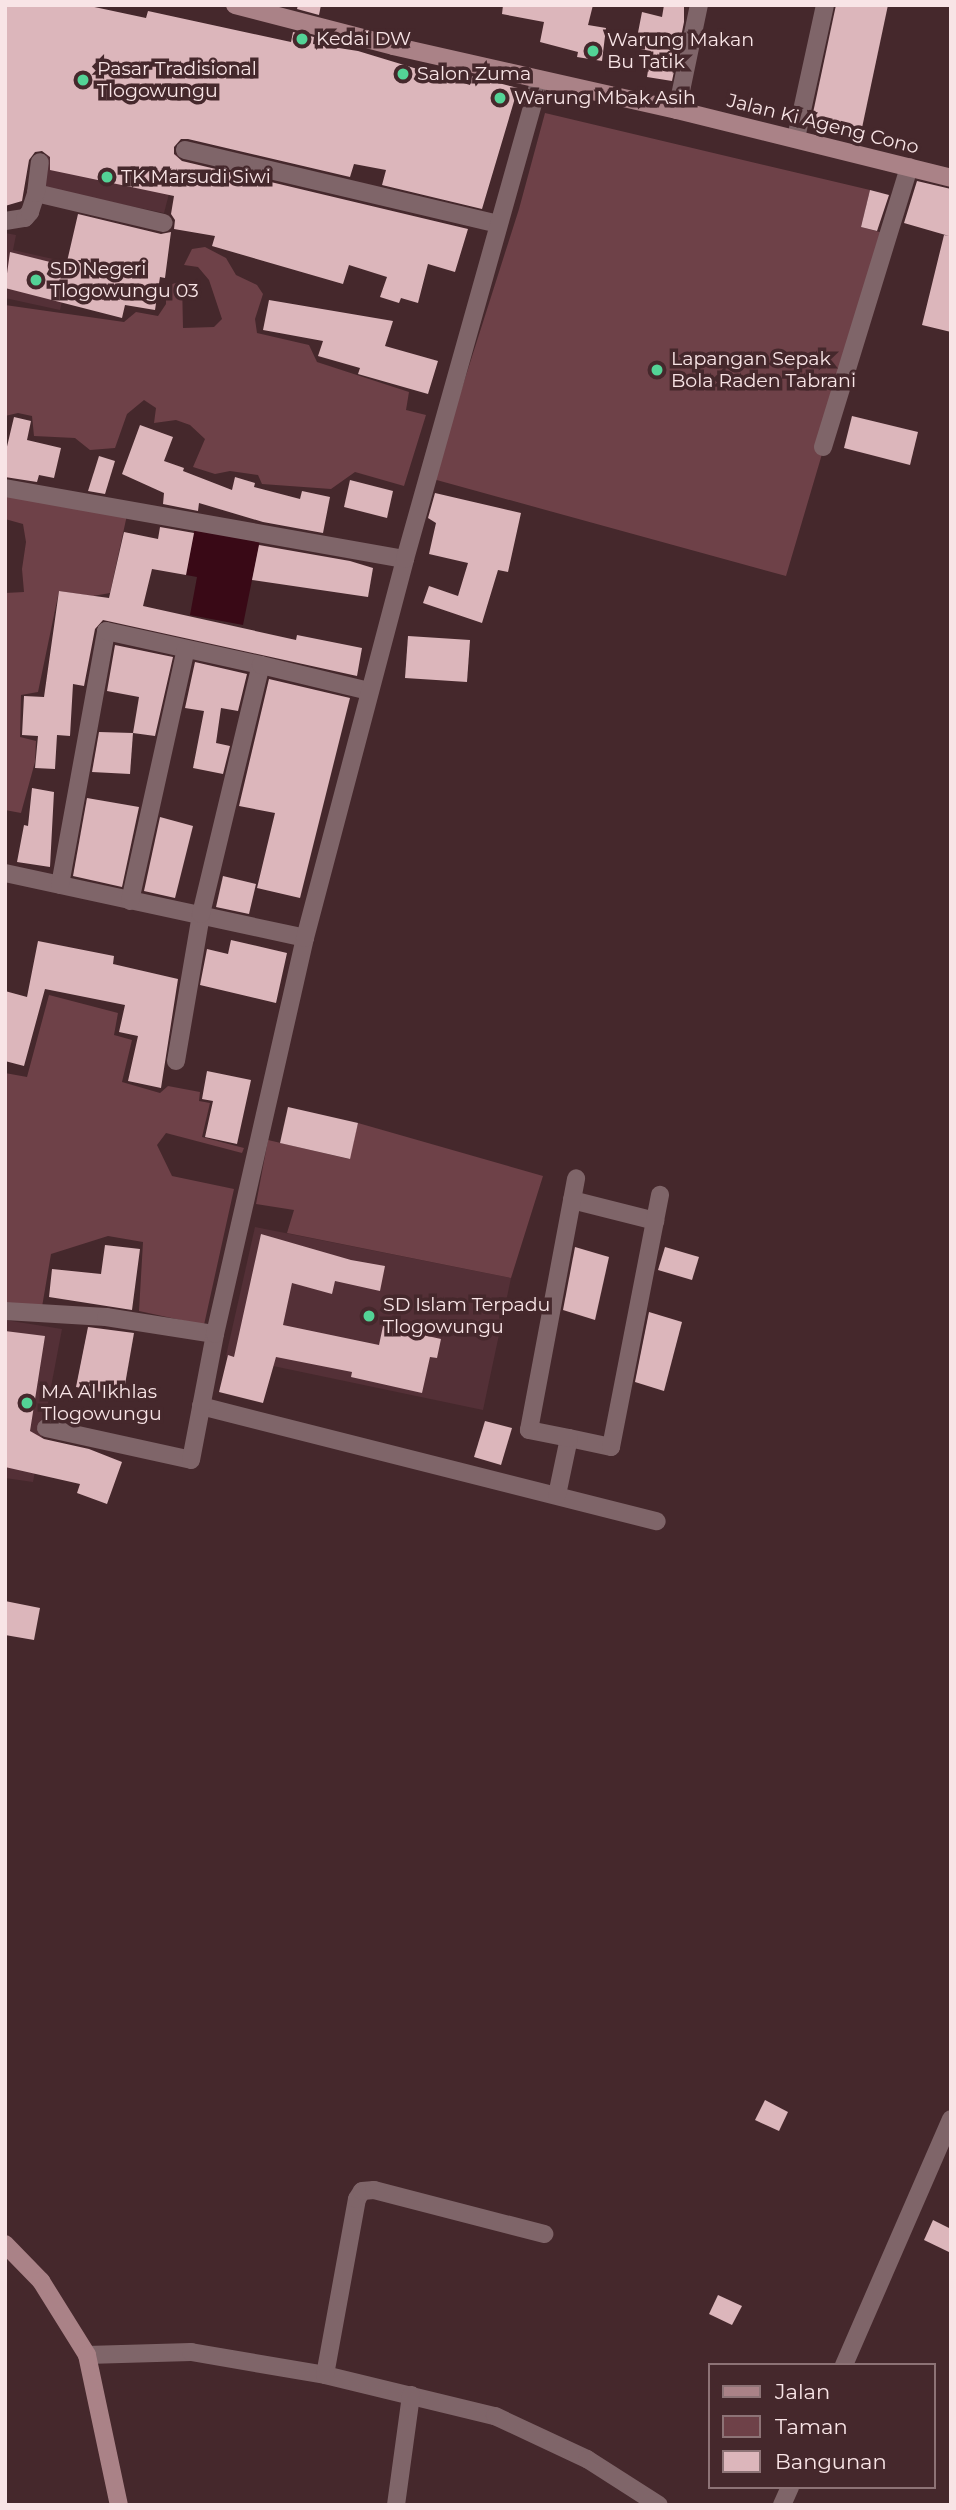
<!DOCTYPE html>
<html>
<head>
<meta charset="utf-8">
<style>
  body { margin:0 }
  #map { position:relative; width:956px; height:2510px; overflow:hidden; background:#45282c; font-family:Montserrat,sans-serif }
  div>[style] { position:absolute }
  .built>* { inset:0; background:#543037 }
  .green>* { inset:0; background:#6e4148 }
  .water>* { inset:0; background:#390916 }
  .building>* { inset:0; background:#dcb6bb }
  .street>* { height:18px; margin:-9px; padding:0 9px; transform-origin:9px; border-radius:9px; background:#7f6569 }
  .secondary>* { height:18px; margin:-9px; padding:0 9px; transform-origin:9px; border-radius:9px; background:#aa8287 }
  .dots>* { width:19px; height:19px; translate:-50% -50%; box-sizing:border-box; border:4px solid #45282c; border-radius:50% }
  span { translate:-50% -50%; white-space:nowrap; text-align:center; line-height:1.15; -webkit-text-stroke:7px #45282c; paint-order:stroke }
  .poi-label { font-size:19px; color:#f8e4e6 }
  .left { translate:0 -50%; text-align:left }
  .street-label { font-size:19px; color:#f8e4e6 }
  .frame { position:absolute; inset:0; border:7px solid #f8e4e6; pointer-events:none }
  .legend { position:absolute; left:708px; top:2363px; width:228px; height:126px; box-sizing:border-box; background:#45282c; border:2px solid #8d7376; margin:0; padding:9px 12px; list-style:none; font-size:21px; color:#f8e4e6 }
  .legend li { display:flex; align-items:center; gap:14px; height:35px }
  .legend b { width:35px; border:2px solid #8d7376 }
</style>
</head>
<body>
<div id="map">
  <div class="built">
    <div style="clip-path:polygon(53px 129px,179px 155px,164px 213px,38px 187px)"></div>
    <div style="clip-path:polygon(5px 233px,16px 235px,13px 250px,71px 263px,60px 310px,5px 298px)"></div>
    <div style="clip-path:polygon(255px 1227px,511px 1278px,483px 1410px,226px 1356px)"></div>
    <div style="clip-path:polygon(5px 1320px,62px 1329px,33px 1482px,5px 1478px)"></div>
  </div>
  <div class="green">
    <div style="clip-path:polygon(545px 113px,870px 190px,861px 227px,887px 234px,786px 576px,433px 479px,519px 209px)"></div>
    <div style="clip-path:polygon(205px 247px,226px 258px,236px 275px,257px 285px,263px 294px,255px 319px,257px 333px,309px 345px,317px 362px,409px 392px,406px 410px,426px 415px,404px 486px,355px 472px,331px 489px,262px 484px,258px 475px,230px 471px,215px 474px,193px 467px,205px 439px,190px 425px,176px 420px,154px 423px,156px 408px,144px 400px,127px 414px,115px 448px,90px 450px,75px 438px,34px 436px,32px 416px,18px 413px,5px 416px,5px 305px,124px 322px,136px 312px,158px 316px,166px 304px,166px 286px,182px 281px,183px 328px,214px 327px,222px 319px,209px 280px,198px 267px,184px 265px,192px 249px)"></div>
    <div style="clip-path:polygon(5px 495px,127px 515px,110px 593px,93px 596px,59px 591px,38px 692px,21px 695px,20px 737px,36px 741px,35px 762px,21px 813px,5px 810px,5px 593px,24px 592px,22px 569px,26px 542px,23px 524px,5px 519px)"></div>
    <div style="clip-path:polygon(49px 995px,118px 1013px,114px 1035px,132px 1040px,122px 1082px,160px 1093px,168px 1086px,200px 1092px,199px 1101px,210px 1103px,202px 1137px,244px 1148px,242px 1153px,166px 1133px,157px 1145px,172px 1176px,234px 1189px,204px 1325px,139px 1311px,143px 1242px,108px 1236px,51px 1254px,42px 1307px,5px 1305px,5px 1073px,27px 1077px)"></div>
    <div style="clip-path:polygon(358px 1123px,543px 1176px,511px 1278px,287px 1233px,294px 1210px,256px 1204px,268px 1140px,349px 1159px)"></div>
  </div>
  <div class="water">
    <div style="clip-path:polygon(195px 527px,260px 540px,243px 625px,190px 615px,197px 577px,186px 575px)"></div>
  </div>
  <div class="building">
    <div style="clip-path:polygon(5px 5px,85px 5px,146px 18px,148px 11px,291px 42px,293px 32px,314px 37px,313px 44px,358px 51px,470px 85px,472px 76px,518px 88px,482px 209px,382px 185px,386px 170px,354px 164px,350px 177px,188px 139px,181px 139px,174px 147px,174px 154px,182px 161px,468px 229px,455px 272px,428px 264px,418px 303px,401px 298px,399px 303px,380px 297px,387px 277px,349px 265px,343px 284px,212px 246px,215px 236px,174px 229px,175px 220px,171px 214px,174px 196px,50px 170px,50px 157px,42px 151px,35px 152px,29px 160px,22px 201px,5px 206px)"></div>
    <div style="clip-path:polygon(298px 5px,321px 5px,319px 15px,297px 9px)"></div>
    <div style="clip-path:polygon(503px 5px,593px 5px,588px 25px,606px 28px,602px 61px,577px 57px,578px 52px,540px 42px,544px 22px,502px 14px)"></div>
    <div style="clip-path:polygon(664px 5px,684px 5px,684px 22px,672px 81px,647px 77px,651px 51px,635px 48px,642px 12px,662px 17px)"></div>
    <div style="clip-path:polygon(836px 5px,888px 5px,859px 142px,810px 127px)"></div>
    <div style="clip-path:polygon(917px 181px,951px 189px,951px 332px,922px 325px,944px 235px,949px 236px,904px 223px)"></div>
    <div style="clip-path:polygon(870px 190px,889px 195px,877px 231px,861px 227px)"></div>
    <div style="clip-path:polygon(78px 214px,161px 234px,171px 232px,165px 278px,160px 277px,155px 310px,125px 305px,122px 318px,5px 288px,10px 252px,66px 266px)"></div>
    <div style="clip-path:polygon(269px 300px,393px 321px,385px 346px,438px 361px,428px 394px,358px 374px,360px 368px,318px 356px,323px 341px,263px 330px)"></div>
    <div style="clip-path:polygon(852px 416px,918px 432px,910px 465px,844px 448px)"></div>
    <div style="clip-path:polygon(14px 417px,31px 421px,27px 440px,61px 448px,54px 478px,39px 475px,37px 482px,5px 477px,5px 455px)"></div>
    <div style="clip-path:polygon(140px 425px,173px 437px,164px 461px,184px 468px,183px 471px,232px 490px,235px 477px,255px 483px,254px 487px,300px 499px,302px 491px,330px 497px,323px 533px,263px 522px,199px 503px,198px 511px,163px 504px,164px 493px,122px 474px)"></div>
    <div style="clip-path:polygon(99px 456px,115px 461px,105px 494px,88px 491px)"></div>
    <div style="clip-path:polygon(350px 480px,393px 491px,387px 518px,344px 507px)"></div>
    <div style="clip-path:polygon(435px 493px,521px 513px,508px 572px,498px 570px,482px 623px,423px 603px,429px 586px,458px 596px,468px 563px,429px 554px,436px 523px,428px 518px)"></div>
    <div style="clip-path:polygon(160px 527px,194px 533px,186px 575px,152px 569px,143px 606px,296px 640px,297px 635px,362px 648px,357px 676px,103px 620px,95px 629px,84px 686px,73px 684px,70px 736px,57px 735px,55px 769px,35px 768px,38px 736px,22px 735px,24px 696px,44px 697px,59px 591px,109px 598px,124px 532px,158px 539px)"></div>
    <div style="clip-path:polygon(259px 545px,350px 561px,373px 568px,368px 597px,252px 580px)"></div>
    <div style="clip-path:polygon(408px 636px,470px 640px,467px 682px,405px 678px)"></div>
    <div style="clip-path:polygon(115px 645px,173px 657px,155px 736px,133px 733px,139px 697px,107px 691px)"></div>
    <div style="clip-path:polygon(195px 662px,247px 674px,238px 711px,221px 708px,216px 743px,230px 746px,223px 774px,193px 768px,204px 711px,185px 708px)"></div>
    <div style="clip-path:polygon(269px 679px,350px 698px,300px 898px,257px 888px,275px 813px,239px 806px)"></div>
    <div style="clip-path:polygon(99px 732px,133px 733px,130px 774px,92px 772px)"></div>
    <div style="clip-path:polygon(32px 788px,54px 792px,50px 867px,17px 862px,24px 825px,28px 826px)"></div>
    <div style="clip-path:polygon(87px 798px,139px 807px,122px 887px,73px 876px)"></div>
    <div style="clip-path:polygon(160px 817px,193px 826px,175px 898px,144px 891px)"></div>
    <div style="clip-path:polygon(223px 876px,256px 884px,249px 914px,216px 907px)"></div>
    <div style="clip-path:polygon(231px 940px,287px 953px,276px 1003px,200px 985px,207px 949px,228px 954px)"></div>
    <div style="clip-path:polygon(38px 941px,114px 956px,113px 964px,178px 979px,161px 1088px,128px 1081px,138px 1036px,119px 1032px,125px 1005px,45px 989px,24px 1066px,5px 1061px,5px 991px,27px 997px)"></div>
    <div style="clip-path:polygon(207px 1071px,251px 1080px,237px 1144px,205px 1137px,213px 1101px,202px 1099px)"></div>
    <div style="clip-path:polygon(288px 1107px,358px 1123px,350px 1159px,280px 1143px)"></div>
    <div style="clip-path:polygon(261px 1234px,351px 1260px,385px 1266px,380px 1291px,335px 1281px,332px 1294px,292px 1283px,283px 1325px,379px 1345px,383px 1326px,441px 1339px,437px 1358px,430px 1357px,422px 1393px,351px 1377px,352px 1372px,276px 1357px,263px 1403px,219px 1392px,228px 1355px,234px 1357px)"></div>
    <div style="clip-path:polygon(105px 1245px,140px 1249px,132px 1310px,49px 1297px,52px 1269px,101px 1274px)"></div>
    <div style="clip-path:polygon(575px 1247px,609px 1257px,595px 1320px,563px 1310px)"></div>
    <div style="clip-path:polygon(665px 1247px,699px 1257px,692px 1280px,658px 1270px)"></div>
    <div style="clip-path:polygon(649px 1312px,682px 1322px,664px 1391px,635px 1382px)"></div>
    <div style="clip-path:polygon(88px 1327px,134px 1333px,123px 1396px,76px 1387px)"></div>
    <div style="clip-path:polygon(5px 1331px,45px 1336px,30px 1431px,44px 1439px,89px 1449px,122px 1462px,107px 1504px,77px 1493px,80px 1484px,5px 1467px)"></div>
    <div style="clip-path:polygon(485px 1421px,512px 1428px,501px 1465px,474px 1457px)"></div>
    <div style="clip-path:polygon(5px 1601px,40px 1608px,34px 1640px,5px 1635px)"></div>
    <div style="clip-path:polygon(765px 2100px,788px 2112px,779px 2131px,755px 2120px)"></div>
    <div style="clip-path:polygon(933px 2220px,951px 2229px,951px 2253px,924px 2240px)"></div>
    <div style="clip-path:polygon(718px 2295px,742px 2306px,732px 2325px,709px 2314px)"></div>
  </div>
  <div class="street">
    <div style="left:677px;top:110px;width:107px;rotate:-78.2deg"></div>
    <div style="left:796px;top:138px;width:136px;rotate:-77.7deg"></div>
    <div style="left:185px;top:150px;width:321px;rotate:13.3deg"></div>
    <div style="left:36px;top:193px;width:131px;rotate:13.2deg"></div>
    <div style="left:5px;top:221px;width:20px;rotate:-9deg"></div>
    <div style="left:25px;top:218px;width:8px;rotate:-50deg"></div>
    <div style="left:30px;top:212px;width:20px;rotate:-72deg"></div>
    <div style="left:36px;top:193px;width:31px;rotate:-83deg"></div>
    <div style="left:823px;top:447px;width:293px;rotate:-72.9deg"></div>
    <div style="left:5px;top:488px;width:406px;rotate:10.1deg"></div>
    <div style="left:5px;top:873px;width:307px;rotate:12.2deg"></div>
    <div style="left:60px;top:885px;width:258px;rotate:-79.7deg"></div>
    <div style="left:106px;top:631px;width:159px;rotate:12.4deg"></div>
    <div style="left:130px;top:901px;width:258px;rotate:-77.5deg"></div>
    <div style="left:176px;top:1061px;width:149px;rotate:-80.3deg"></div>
    <div style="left:201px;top:914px;width:256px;rotate:-76.5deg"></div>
    <div style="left:261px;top:665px;width:111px;rotate:13.5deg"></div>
    <div style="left:572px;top:1200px;width:86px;rotate:14.2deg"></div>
    <div style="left:5px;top:1311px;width:101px;rotate:3.4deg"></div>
    <div style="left:106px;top:1317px;width:110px;rotate:8.9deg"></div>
    <div style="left:201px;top:1406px;width:470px;rotate:14.2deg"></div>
    <div style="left:46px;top:1428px;width:148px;rotate:12.4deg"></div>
    <div style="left:191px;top:1460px;width:128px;rotate:-79.2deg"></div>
    <div style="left:215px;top:1334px;width:406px;rotate:-77.2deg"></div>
    <div style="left:305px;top:938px;width:392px;rotate:-75.2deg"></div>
    <div style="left:405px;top:559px;width:498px;rotate:-74.3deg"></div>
    <div style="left:569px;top:1438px;width:43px;rotate:12.1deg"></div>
    <div style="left:611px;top:1447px;width:257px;rotate:-79deg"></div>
    <div style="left:557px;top:1495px;width:58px;rotate:-78.1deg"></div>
    <div style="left:569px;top:1438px;width:41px;rotate:-168.7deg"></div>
    <div style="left:529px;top:1430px;width:256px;rotate:-79.4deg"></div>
    <div style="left:87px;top:2355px;width:104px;rotate:-1.7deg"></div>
    <div style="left:191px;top:2352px;width:136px;rotate:9.7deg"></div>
    <div style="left:325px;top:2375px;width:175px;rotate:13.6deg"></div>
    <div style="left:495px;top:2416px;width:102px;rotate:25.1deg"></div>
    <div style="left:587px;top:2459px;width:85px;rotate:32.6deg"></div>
    <div style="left:844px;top:2365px;width:268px;rotate:-66.5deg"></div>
    <div style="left:325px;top:2375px;width:179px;rotate:-79.7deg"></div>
    <div style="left:357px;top:2199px;width:9px;rotate:-58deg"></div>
    <div style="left:362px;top:2191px;width:12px;rotate:-5deg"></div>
    <div style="left:374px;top:2190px;width:176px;rotate:14.5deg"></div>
    <div style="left:396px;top:2505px;width:111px;rotate:-82.2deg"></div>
    <div style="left:782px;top:2505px;width:20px;rotate:-66deg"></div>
  </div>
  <div class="secondary">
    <div style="left:235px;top:5px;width:163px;rotate:14.5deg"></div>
    <div style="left:393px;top:46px;width:291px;rotate:12.7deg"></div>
    <div style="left:677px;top:110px;width:282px;rotate:13.9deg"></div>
    <div style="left:5px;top:2244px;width:52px;rotate:45.8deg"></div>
    <div style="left:41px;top:2281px;width:87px;rotate:58.1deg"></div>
    <div style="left:87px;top:2355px;width:153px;rotate:78deg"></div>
  </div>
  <div class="dots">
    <div style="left:302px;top:39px;background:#53d396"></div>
    <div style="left:593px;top:51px;background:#53d396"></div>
    <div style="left:403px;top:74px;background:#53d396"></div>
    <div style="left:83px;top:80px;background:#53d396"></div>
    <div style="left:500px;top:98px;background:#53d396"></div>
    <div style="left:107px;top:177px;background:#53d396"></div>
    <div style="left:36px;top:280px;background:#53d396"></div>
    <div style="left:657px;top:370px;background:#53d396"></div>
    <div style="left:369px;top:1316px;background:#53d396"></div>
    <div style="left:27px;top:1403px;background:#53d396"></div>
  </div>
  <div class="poi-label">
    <span class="left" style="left:316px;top:39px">Kedai DW</span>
    <span class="left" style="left:607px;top:51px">Warung Makan<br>Bu Tatik</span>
    <span class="left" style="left:97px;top:80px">Pasar Tradisional<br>Tlogowungu</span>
    <span class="left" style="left:417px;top:74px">Salon Zuma</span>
    <span class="left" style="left:514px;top:98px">Warung Mbak Asih</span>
    <span class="left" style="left:121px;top:177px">TK Marsudi Siwi</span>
    <span class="left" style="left:50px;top:280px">SD Negeri<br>Tlogowungu 03</span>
    <span class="left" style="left:671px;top:370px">Lapangan Sepak<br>Bola Raden Tabrani</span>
    <span class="left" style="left:383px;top:1316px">SD Islam Terpadu<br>Tlogowungu</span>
    <span class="left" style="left:41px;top:1403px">MA Al Ikhlas<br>Tlogowungu</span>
  </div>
  <div class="street-label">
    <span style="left:823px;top:124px;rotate:14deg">Jalan Ki Ageng Cono</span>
  </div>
  <div class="frame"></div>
  <ul class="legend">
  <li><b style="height:9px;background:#aa8287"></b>Jalan</li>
  <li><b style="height:19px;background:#6e4148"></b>Taman</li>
  <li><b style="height:19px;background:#dcb6bb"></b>Bangunan</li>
  </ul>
</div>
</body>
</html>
